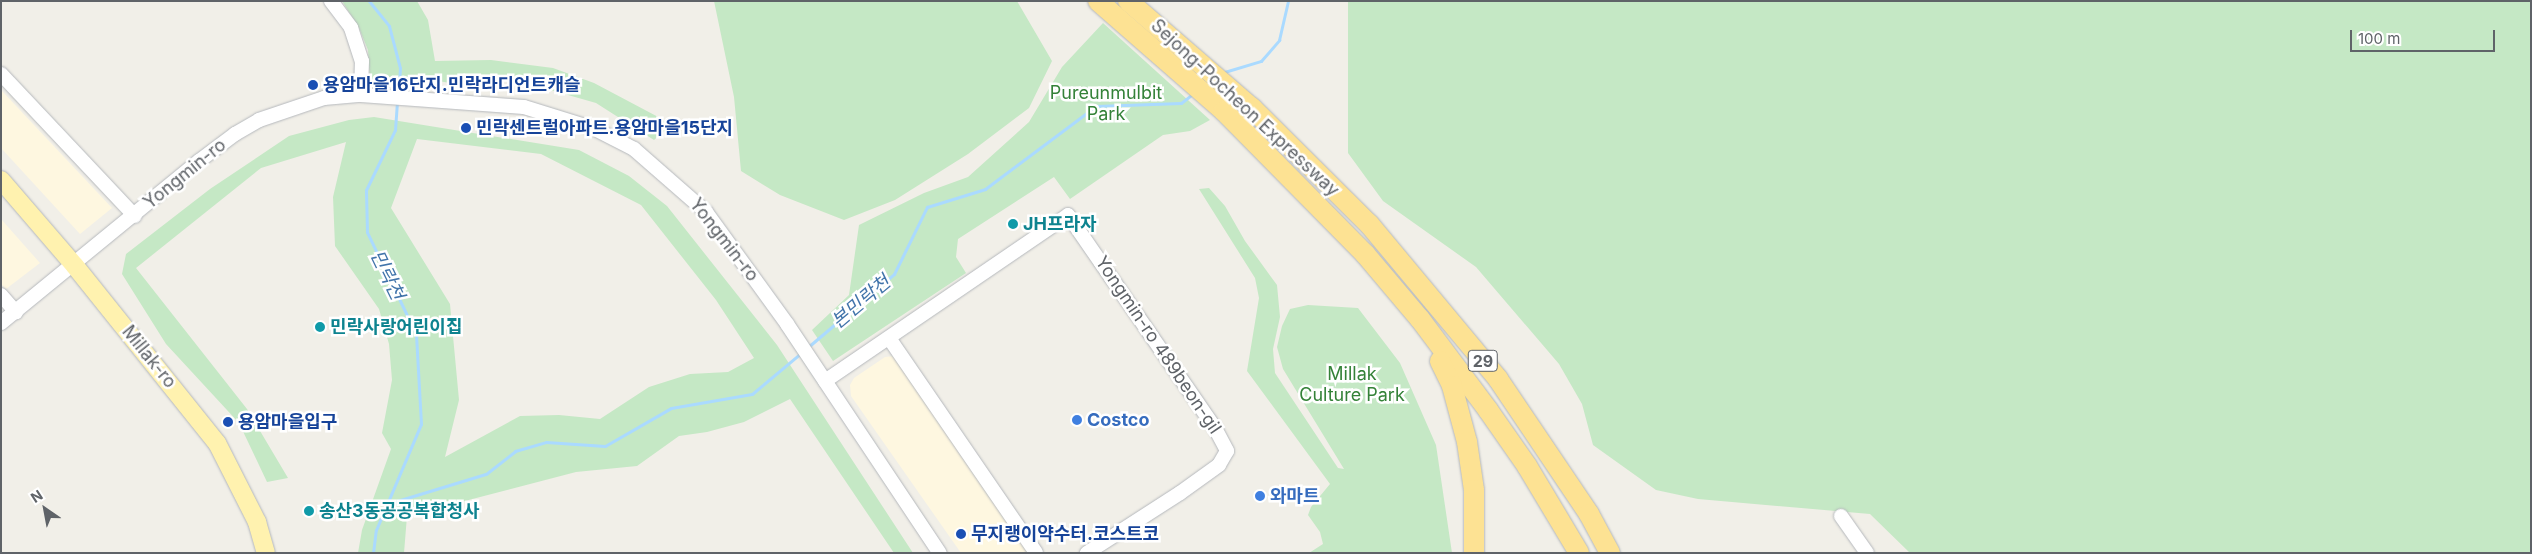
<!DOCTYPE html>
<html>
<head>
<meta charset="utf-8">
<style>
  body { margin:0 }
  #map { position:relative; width:2532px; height:554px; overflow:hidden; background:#f1efe8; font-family:Inter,"Noto Sans KR",sans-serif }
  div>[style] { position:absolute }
  .commercial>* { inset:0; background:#fef7e0 }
  .green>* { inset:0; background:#c5e8c5 }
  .stream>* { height:3px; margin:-1.5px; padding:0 1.5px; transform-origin:1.5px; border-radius:1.5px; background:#aadaff }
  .roads { filter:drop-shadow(0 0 1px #b5b8bc) drop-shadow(0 0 1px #b5b8bc) }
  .minor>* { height:14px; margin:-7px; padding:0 7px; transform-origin:7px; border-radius:7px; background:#fff }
  .major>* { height:18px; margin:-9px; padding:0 9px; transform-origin:9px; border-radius:9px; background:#fff2af }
  .highway>* { height:20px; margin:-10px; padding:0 10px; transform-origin:10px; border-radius:10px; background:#fde293 }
  .dots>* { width:14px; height:14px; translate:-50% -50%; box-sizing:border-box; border:2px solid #fff; border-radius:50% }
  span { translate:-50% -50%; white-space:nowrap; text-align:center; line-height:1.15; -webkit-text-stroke:5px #fff; paint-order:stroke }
  .shield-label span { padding:1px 4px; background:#fff; border:1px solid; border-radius:4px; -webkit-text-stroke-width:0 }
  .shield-label { font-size:16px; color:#5f6368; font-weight:700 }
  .transit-label { font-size:18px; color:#164399; font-weight:700 }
  .left { translate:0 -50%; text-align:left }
  .park-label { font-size:18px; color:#348238 }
  .street-label { font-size:18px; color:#5f6368 }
  .culture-label { font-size:18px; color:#0d838f; font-weight:700 }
  .shop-label { font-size:18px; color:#366cbe; font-weight:700 }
  .water-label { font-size:19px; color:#4174aa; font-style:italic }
  .frame { position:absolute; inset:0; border:2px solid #5f6368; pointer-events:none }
  .north { position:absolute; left:20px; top:484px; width:50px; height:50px; -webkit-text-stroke:4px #fff; paint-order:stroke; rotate:327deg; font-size:14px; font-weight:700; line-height:20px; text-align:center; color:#5f6368 }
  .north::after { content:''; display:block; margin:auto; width:18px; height:22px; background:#5f6368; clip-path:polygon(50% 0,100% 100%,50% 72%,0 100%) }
  .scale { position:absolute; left:2350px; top:30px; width:145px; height:22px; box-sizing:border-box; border:2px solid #5f6368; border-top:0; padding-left:6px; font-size:15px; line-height:18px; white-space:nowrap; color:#5f6368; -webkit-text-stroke:4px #fff; paint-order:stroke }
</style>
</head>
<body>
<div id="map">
  <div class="commercial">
    <div style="clip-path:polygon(1px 90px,112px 208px,80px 234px,1px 148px)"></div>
    <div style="clip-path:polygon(1px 219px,40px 263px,6px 289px,1px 284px)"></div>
    <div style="clip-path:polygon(894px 356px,1030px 553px,961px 553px,851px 396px,850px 385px,854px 378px,885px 357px)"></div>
  </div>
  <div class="green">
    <div style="clip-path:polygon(342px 1px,417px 1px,428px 20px,435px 61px,491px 60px,553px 68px,594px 83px,662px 119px,669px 127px,654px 140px,596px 103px,519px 81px,481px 78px,457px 84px,431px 80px,370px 81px,368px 50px,359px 28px)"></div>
    <div style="clip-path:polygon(714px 1px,1017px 1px,1052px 61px,1029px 108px,968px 154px,895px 200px,844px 220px,780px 195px,741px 171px,734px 97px)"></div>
    <div style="clip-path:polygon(1348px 1px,2531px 1px,2531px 553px,1910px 553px,1870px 514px,1698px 499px,1656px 490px,1593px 445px,1582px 404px,1559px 364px,1476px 267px,1383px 201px,1348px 153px)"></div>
    <div style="clip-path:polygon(1103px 23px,1210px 120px,1190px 131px,1163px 135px,1070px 199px,1054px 177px,958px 239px,956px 257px,966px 273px,833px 361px,812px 330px,849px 295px,859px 225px,924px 193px,968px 177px,1029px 122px,1062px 67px)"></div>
    <div style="clip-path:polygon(evenodd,374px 117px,579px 150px,629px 176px,667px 206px,777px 345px,913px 553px,894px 553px,790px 399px,744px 422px,707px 432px,679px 436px,637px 466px,576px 472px,407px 516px,404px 553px,358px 553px,362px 530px,391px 449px,382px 433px,392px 380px,389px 344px,379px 309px,335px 246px,333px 197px,346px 142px,261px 168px,136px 268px,247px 409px,288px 478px,267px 482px,239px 423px,166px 344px,122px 274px,126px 254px,210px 189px,289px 136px,349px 120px,374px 117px,417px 139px,541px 154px,641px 205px,716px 300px,754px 358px,728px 372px,690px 374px,649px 387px,600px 419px,559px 415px,520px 416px,445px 457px,459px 400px,450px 304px,391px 208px,417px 139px)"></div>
    <div style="clip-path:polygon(1209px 188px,1225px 206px,1245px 241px,1277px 285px,1280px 317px,1273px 349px,1275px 373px,1338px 468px,1344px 469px,1283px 369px,1277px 347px,1282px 326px,1290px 309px,1308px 305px,1358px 308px,1400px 363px,1436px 445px,1452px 553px,1309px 553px,1323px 544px,1320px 532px,1308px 515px,1311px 507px,1330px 484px,1247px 371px,1259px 298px,1255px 278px,1199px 189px)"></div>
  </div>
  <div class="stream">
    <div style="left:369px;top:1px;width:32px;rotate:51deg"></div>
    <div style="left:389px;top:26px;width:43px;rotate:75.3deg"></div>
    <div style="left:400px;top:68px;width:27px;rotate:94deg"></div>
    <div style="left:1221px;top:73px;width:42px;rotate:-16.7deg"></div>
    <div style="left:1261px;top:61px;width:28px;rotate:-49deg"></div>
    <div style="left:1279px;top:40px;width:40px;rotate:-77deg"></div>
    <div style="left:808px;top:347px;width:113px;rotate:-40.3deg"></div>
    <div style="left:894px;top:274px;width:75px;rotate:-63.8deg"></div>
    <div style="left:927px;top:207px;width:61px;rotate:-17.2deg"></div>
    <div style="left:985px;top:189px;width:139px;rotate:-36.8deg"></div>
    <div style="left:1096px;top:106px;width:85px;rotate:-2deg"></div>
    <div style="left:1181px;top:103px;width:16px;rotate:-38deg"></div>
    <div style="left:387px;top:504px;width:103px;rotate:-16.9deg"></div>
    <div style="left:486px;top:474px;width:37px;rotate:-38deg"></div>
    <div style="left:515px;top:451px;width:32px;rotate:-16deg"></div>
    <div style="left:546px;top:442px;width:59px;rotate:3.9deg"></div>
    <div style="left:605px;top:446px;width:76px;rotate:-29.9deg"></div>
    <div style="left:671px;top:408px;width:82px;rotate:-9.8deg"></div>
    <div style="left:752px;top:394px;width:64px;rotate:-39.9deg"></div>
    <div style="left:373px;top:553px;width:23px;rotate:-83deg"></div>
    <div style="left:376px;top:530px;width:115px;rotate:-67deg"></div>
    <div style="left:421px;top:424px;width:90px;rotate:-93.2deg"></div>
    <div style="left:416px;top:334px;width:113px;rotate:-115.7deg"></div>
    <div style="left:367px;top:232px;width:42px;rotate:-91.4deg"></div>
    <div style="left:366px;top:190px;width:67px;rotate:-64.2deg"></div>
    <div style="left:395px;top:130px;width:29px;rotate:-86deg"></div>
  </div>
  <div class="roads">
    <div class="minor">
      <div style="left:331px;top:1px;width:34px;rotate:53deg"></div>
      <div style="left:351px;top:28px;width:35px;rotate:72deg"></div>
      <div style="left:362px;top:61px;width:34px;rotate:92deg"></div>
      <div style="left:1px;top:74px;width:195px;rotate:46.7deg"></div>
      <div style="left:1px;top:295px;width:23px;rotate:49deg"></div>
      <div style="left:1px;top:323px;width:256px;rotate:-39.3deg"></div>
      <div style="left:199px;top:161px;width:45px;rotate:-36.9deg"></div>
      <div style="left:235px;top:134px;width:28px;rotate:-30deg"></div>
      <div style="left:259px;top:120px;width:69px;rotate:-18.7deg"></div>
      <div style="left:324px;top:98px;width:37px;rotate:-5deg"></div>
      <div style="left:361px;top:95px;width:163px;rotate:4.2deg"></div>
      <div style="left:524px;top:107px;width:74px;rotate:17.2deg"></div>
      <div style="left:595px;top:129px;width:44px;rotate:27.1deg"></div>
      <div style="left:634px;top:149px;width:96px;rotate:41.2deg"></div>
      <div style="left:706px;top:212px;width:138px;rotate:54.1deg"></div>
      <div style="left:787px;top:324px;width:275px;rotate:56.3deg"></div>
      <div style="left:889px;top:338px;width:260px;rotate:55.6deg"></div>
      <div style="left:825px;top:381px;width:294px;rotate:-34.3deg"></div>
      <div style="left:1068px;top:215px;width:259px;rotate:55.4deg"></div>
      <div style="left:1215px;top:428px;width:26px;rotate:62deg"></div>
      <div style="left:1227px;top:451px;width:16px;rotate:120deg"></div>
      <div style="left:1219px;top:465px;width:48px;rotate:144.3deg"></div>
      <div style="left:1180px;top:493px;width:111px;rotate:147.2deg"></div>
      <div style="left:1841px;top:516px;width:45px;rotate:54.9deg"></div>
    </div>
    <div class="major">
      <div style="left:1px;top:180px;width:113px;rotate:49.3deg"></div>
      <div style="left:75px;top:266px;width:227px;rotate:51.3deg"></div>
      <div style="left:217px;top:443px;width:89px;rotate:63.1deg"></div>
      <div style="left:257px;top:522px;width:32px;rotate:74deg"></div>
    </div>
    <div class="highway">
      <div style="left:1098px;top:1px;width:167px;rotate:41.1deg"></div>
      <div style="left:1224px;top:111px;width:201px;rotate:45.4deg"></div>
      <div style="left:1365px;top:254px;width:85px;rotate:49.8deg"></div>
      <div style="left:1420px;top:319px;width:114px;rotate:53.2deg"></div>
      <div style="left:1488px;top:410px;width:68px;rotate:55.1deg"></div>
      <div style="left:1527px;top:466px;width:101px;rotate:59.1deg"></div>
      <div style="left:1128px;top:1px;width:164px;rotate:40.8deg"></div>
      <div style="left:1252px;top:108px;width:165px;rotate:44.8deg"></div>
      <div style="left:1369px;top:224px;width:202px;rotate:50.2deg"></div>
      <div style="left:1498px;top:379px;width:163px;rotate:56deg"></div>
      <div style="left:1589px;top:514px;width:44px;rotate:61.7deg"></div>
      <div style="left:1440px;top:361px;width:28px;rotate:64deg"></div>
      <div style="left:1452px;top:386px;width:58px;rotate:75deg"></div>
      <div style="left:1467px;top:442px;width:49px;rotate:81.7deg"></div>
      <div style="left:1474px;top:490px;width:63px;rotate:90deg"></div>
    </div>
  </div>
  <div class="dots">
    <div style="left:313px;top:85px;background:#1a4fb4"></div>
    <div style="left:466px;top:128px;background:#1a4fb4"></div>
    <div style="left:1013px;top:224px;background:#0f9aa8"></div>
    <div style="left:320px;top:327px;background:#0f9aa8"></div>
    <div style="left:1077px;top:420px;background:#3f7fe0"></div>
    <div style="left:228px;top:422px;background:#1a4fb4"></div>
    <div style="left:1260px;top:496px;background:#3f7fe0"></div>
    <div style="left:309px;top:511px;background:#0f9aa8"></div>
    <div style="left:961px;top:534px;background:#1a4fb4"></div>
  </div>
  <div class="shield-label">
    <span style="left:1483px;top:361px">29</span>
  </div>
  <div class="transit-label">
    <span class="left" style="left:323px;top:85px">용암마을16단지.민락라디언트캐슬</span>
    <span class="left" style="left:476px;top:128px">민락센트럴아파트.용암마을15단지</span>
    <span class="left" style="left:238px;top:422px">용암마을입구</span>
    <span class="left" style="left:971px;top:534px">무지랭이약수터.코스트코</span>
  </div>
  <div class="park-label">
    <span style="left:1106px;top:104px">Pureunmulbit<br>Park</span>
    <span style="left:1352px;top:385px">Millak<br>Culture Park</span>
  </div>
  <div class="street-label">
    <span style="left:1245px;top:108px;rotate:43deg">Sejong-Pocheon Expressway</span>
    <span style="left:185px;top:174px;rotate:-39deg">Yongmin-ro</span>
    <span style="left:724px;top:240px;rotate:52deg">Yongmin-ro</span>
    <span style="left:1158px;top:345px;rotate:56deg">Yongmin-ro 489beon-gil</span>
    <span style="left:149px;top:357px;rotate:51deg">Millak-ro</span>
  </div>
  <div class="culture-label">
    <span class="left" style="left:1023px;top:224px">JH프라자</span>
    <span class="left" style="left:330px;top:327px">민락사랑어린이집</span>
    <span class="left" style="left:319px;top:511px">송산3동공공복합청사</span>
  </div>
  <div class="shop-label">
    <span class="left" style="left:1087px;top:420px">Costco</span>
    <span class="left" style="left:1270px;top:496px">와마트</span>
  </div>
  <div class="water-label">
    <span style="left:387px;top:275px;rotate:64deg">민락천</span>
    <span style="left:861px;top:302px;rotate:-40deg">본민락천</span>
  </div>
  <div class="frame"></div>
  <div class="north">N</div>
  <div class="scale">100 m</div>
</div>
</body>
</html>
